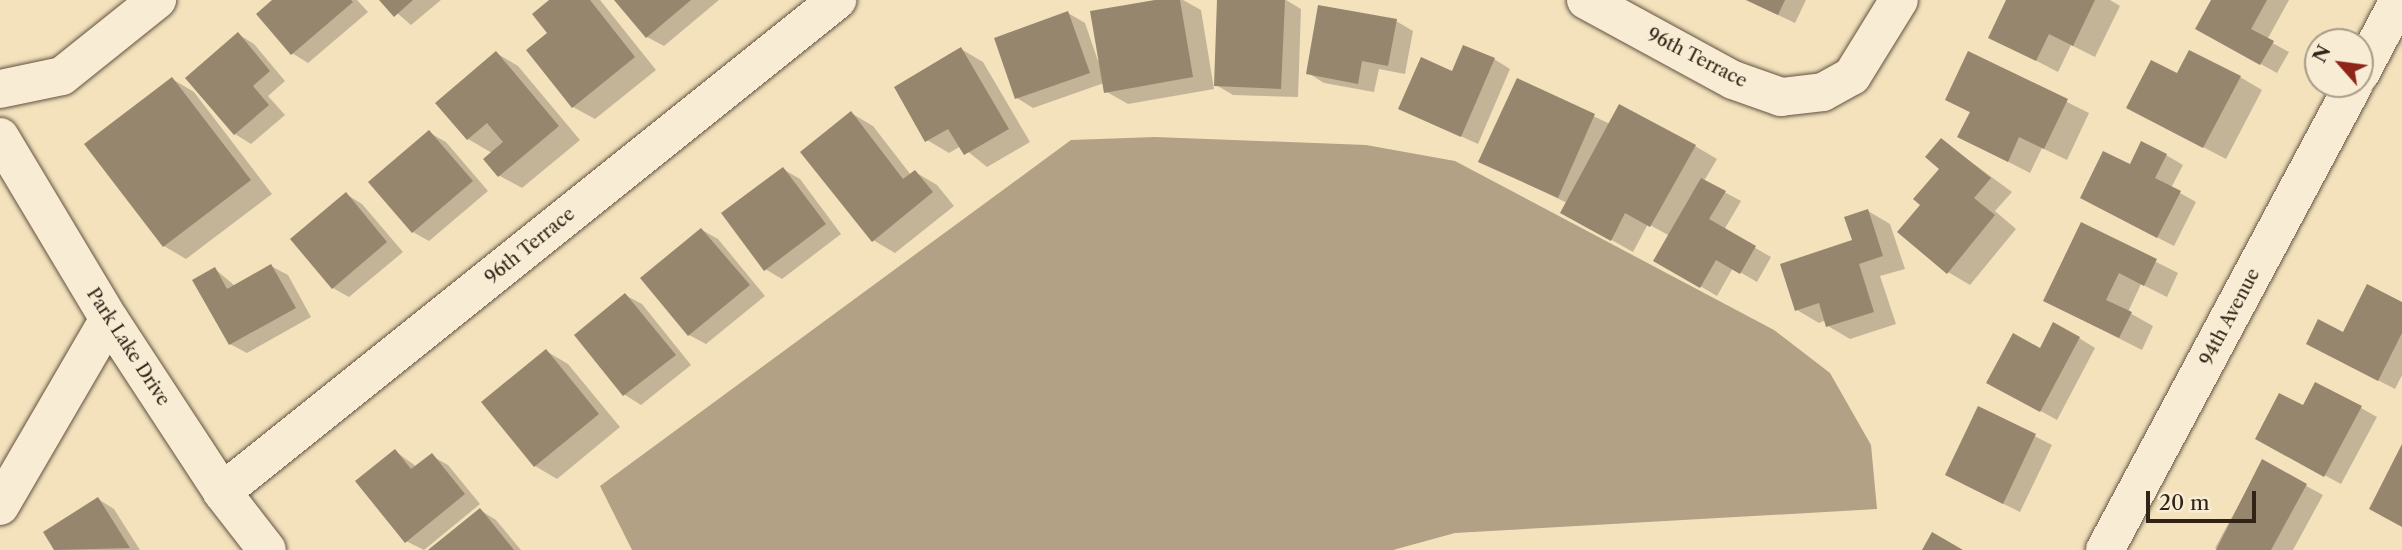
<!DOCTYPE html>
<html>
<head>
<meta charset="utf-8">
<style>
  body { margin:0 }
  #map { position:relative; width:2402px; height:550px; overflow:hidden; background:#f4e2bd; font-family:"Libre Caslon Text",serif }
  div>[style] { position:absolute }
  .water>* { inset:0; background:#b2a184 }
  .shadow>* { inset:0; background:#0003 }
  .building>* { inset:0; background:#96866d }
  .roads { filter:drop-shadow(0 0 2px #625340) drop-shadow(0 0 2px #625340) }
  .minor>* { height:38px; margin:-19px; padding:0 19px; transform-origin:19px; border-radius:19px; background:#f8ecd4 }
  span { translate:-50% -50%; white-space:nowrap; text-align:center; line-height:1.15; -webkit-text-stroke:6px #f8ecd4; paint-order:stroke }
  .street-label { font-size:18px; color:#312316 }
  .north { position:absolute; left:2304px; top:28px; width:70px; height:70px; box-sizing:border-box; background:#f8ecd4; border:2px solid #a89c88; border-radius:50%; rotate:298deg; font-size:19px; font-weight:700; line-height:28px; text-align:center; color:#312316 }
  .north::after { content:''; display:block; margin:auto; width:24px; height:32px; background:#8f2418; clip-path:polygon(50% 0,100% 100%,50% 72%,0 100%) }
  .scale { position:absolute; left:2146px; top:491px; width:110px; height:32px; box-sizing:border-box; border:4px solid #312316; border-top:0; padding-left:9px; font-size:21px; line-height:24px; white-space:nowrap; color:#312316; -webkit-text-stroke:5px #f8ecd4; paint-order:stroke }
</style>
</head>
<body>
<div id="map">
  <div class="water">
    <div style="clip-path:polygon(1155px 137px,1366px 145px,1455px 161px,1774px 330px,1830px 373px,1871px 445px,1877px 509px,1455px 533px,1393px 550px,632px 550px,600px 486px,1071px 140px)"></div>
  </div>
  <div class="shadow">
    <div style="clip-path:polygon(275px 0,357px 0,368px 12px,308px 63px,292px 53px)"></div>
    <div style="clip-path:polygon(382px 0,441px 0,411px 25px)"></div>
    <div style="clip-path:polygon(552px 0,600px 0,656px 70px,595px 119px,573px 107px,550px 34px)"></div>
    <div style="clip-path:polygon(616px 0,719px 0,664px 46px,647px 37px)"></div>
    <div style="clip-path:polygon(1165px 0,1183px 0,1201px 10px,1214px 89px,1128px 104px,1105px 91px,1104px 83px,1033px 108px,1017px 98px,1068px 13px,1085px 23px,1098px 61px)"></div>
    <div style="clip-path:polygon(1219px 0,1286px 0,1301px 9px,1298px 97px,1233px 95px,1216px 85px)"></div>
    <div style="clip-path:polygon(1746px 0,1806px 0,1795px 23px)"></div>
    <div style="clip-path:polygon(2008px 0,2110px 0,2120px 6px,2095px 57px,2071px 45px,2058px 72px,1990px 37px)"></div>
    <div style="clip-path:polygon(2213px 0,2289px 0,2267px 40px,2289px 52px,2277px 73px,2197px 29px)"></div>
    <div style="clip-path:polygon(1396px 21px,1413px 31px,1405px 74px,1379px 69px,1374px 92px,1324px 83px,1308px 73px)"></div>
    <div style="clip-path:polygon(238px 34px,254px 44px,285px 81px,268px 96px,285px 115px,251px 144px,235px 134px)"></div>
    <div style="clip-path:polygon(961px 49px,983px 62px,1030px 142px,987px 167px,961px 146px,949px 153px,927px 140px)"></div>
    <div style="clip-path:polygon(496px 53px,518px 66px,580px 140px,522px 188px,500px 176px,485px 159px,492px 153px,468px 139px)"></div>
    <div style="clip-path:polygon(1969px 53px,2089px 113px,2067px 160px,2042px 148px,2030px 173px,1960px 137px,1971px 113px,1947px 100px)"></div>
    <div style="clip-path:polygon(1494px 59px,1510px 69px,1478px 144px,1401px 109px,1453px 73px)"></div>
    <div style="clip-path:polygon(2177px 76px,2240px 77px,2262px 90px,2226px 159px,2151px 120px)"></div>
    <div style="clip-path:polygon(172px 79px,194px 92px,272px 194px,186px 259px,164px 246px)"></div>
    <div style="clip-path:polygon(1518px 80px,1610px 124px,1695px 146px,1717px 159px,1704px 181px,1741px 201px,1724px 230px,1771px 257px,1757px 282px,1733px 268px,1717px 296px,1656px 260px,1670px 236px,1648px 224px,1633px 252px,1562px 212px,1567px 203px,1481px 161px)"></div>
    <div style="clip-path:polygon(851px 113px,873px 126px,911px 175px,915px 172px,937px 185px,954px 206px,895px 253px,873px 240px)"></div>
    <div style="clip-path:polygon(430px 133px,446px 142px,488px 191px,429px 241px,413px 232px)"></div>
    <div style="clip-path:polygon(1941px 140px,2012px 192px,1995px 211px,2016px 229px,1970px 285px,1948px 272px,1922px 205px,1941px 169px)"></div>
    <div style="clip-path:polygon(2166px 155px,2183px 165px,2171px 188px,2196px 202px,2174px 246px,2098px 207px,2130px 166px)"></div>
    <div style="clip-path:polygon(783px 169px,800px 179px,841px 234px,782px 279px,765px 269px)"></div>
    <div style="clip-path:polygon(346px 194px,362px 204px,403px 252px,349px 297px,333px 288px)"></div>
    <div style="clip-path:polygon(1868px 211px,1890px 224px,1905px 269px,1880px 276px,1896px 324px,1850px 339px,1828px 326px,1826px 320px,1819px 323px,1797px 310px,1854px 241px)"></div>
    <div style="clip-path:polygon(2081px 224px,2178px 273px,2167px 297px,2141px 284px,2128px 312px,2153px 326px,2142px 350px,2045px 301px)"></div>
    <div style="clip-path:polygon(702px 230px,718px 239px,765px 296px,706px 344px,689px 335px)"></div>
    <div style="clip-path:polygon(271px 266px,288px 275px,311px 317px,247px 353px,230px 344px,215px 269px,235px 286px)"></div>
    <div style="clip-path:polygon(625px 295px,642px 304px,691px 365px,641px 405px,625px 395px,576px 335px)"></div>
    <div style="clip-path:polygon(2402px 304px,2402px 375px,2395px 389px,2325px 353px,2343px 334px)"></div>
    <div style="clip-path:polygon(2079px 338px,2095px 348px,2057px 420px,2004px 391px,2040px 350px)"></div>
    <div style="clip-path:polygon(546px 351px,568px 364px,620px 427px,557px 479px,535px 466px)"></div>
    <div style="clip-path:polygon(1979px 408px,2052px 445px,2020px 512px,1963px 484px)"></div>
    <div style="clip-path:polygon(2304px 408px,2361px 408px,2377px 417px,2341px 484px,2274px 448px)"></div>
    <div style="clip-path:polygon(395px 451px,417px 467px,432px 456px,448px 465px,480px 504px,424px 550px,406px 541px)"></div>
    <div style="clip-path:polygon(2262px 462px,2323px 495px,2293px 550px,2219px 550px,2215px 548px)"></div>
    <div style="clip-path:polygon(98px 499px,114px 509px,140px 550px,56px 550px,45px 532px)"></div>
    <div style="clip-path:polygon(480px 510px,496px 520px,521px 550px,431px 550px)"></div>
  </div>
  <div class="building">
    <div style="clip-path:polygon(272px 0,351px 0,353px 2px,291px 55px,256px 14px)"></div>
    <div style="clip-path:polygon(379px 0,413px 0,394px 17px)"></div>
    <div style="clip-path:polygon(549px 0,590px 0,635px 57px,572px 108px,526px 50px,547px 33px,532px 14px)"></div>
    <div style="clip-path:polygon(614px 0,691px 0,646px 38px)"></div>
    <div style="clip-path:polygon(1155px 0,1180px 0,1193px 77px,1104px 93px,1090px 11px)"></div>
    <div style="clip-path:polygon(1217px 0,1285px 0,1281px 89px,1214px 86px)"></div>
    <div style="clip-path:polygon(1746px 0,1785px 0,1778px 15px)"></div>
    <div style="clip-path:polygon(2006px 0,2095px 0,2073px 46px,2049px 34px,2036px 61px,1988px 38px)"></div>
    <div style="clip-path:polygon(2211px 0,2267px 0,2251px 29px,2274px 41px,2260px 65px,2195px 29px)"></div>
    <div style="clip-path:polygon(1318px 5px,1397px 19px,1388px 66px,1362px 61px,1358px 84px,1306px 74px)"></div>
    <div style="clip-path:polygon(1068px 11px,1090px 73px,1015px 99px,994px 38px)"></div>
    <div style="clip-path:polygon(238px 32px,270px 71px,253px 86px,269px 105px,234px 135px,185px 78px)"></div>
    <div style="clip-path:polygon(1463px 45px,1495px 58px,1461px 137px,1398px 109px,1421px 57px,1452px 71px)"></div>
    <div style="clip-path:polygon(961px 47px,1009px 129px,964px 155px,948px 129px,925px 142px,894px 87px)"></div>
    <div style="clip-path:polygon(2189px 50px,2241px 76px,2203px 148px,2126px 108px,2151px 60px,2177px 73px)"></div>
    <div style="clip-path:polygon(496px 51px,559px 126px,498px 177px,483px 159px,503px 142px,487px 123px,467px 140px,435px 103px)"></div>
    <div style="clip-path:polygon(1968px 51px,2068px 99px,2044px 149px,2019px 137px,2008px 162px,1957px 137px,1970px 112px,1945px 100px)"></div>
    <div style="clip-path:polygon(172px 77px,251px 180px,163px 247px,84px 144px)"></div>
    <div style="clip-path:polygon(1517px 78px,1595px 114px,1558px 198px,1478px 162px)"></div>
    <div style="clip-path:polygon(1619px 104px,1696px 145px,1650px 227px,1625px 213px,1611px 241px,1560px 213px)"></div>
    <div style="clip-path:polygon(851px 111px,903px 179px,915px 170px,933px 192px,872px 242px,800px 152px)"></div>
    <div style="clip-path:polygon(429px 130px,473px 181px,412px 233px,368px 182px)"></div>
    <div style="clip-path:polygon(1941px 138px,1991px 178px,1974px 198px,1995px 215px,1947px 274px,1897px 232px,1920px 205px,1913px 199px,1939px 169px,1925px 157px)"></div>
    <div style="clip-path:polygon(2141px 141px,2167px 154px,2155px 178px,2181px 191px,2157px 238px,2080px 198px,2103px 151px,2130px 164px)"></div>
    <div style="clip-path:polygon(783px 167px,826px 224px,764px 271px,721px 213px)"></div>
    <div style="clip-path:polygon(1701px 178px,1726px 191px,1709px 219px,1756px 246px,1740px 274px,1716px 260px,1700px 288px,1653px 261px)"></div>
    <div style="clip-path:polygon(346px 192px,387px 242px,332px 289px,290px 239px)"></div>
    <div style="clip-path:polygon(1868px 209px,1883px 256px,1859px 264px,1874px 312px,1826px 327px,1819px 303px,1795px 311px,1780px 264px,1852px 240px,1844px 217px)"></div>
    <div style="clip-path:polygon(2081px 222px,2157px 259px,2144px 286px,2119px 273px,2106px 300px,2132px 312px,2119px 338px,2043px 301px)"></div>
    <div style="clip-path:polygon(701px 228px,750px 285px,688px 336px,640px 278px)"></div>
    <div style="clip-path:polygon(271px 264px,296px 308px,229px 345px,192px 280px,215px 267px,227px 289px)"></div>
    <div style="clip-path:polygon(2367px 284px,2402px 302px,2402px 333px,2378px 381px,2306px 344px,2318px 319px,2343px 332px)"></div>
    <div style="clip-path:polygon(625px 293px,676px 355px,623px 396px,574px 335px)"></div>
    <div style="clip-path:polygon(2053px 322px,2080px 337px,2040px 412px,1986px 383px,2013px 333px,2040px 348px)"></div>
    <div style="clip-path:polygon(546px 349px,599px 414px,534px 467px,481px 402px)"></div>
    <div style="clip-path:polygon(2315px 382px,2362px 406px,2324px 477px,2255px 439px,2279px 393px,2303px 405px)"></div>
    <div style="clip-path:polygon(1978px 406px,2036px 434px,2003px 504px,1945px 475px)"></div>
    <div style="clip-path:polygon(2402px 444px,2402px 527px,2369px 509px)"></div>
    <div style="clip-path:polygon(395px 449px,411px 469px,432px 453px,465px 494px,405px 543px,355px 481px)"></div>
    <div style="clip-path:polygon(2262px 459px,2307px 484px,2271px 550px,2216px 550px)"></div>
    <div style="clip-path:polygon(98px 497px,130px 548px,54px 550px,43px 532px)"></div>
    <div style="clip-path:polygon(480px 508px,514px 550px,428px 550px)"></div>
    <div style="clip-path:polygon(1932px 532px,1963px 550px,1922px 550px)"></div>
  </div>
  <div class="roads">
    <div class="minor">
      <div style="left:1586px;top:0;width:167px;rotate:28.6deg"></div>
      <div style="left:1733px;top:80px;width:51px;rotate:19.5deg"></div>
      <div style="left:1781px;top:97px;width:42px;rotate:-6.8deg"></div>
      <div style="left:1823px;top:92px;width:33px;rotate:-29deg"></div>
      <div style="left:1852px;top:76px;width:89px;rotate:-58.3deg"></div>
      <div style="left:2360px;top:74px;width:84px;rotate:-62.2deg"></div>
      <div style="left:0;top:89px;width:63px;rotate:-11.8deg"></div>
      <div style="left:62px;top:76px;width:122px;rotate:-38.7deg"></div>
      <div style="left:0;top:137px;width:212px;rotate:59.1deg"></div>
      <div style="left:109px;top:319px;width:207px;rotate:56.8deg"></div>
      <div style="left:222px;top:492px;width:73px;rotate:52.2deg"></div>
      <div style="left:222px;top:492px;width:788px;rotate:-38.66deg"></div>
      <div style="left:0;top:506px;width:216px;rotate:-59.8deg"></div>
      <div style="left:2105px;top:550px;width:528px;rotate:-61.88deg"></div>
    </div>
  </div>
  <div class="street-label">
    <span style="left:1697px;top:58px;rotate:27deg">96th Terrace</span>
    <span style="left:530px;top:246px;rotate:-39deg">96th Terrace</span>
    <span style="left:2230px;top:317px;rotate:-62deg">94th Avenue</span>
    <span style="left:128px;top:347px;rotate:57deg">Park Lake Drive</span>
  </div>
  <div class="north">N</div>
  <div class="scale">20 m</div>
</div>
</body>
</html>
